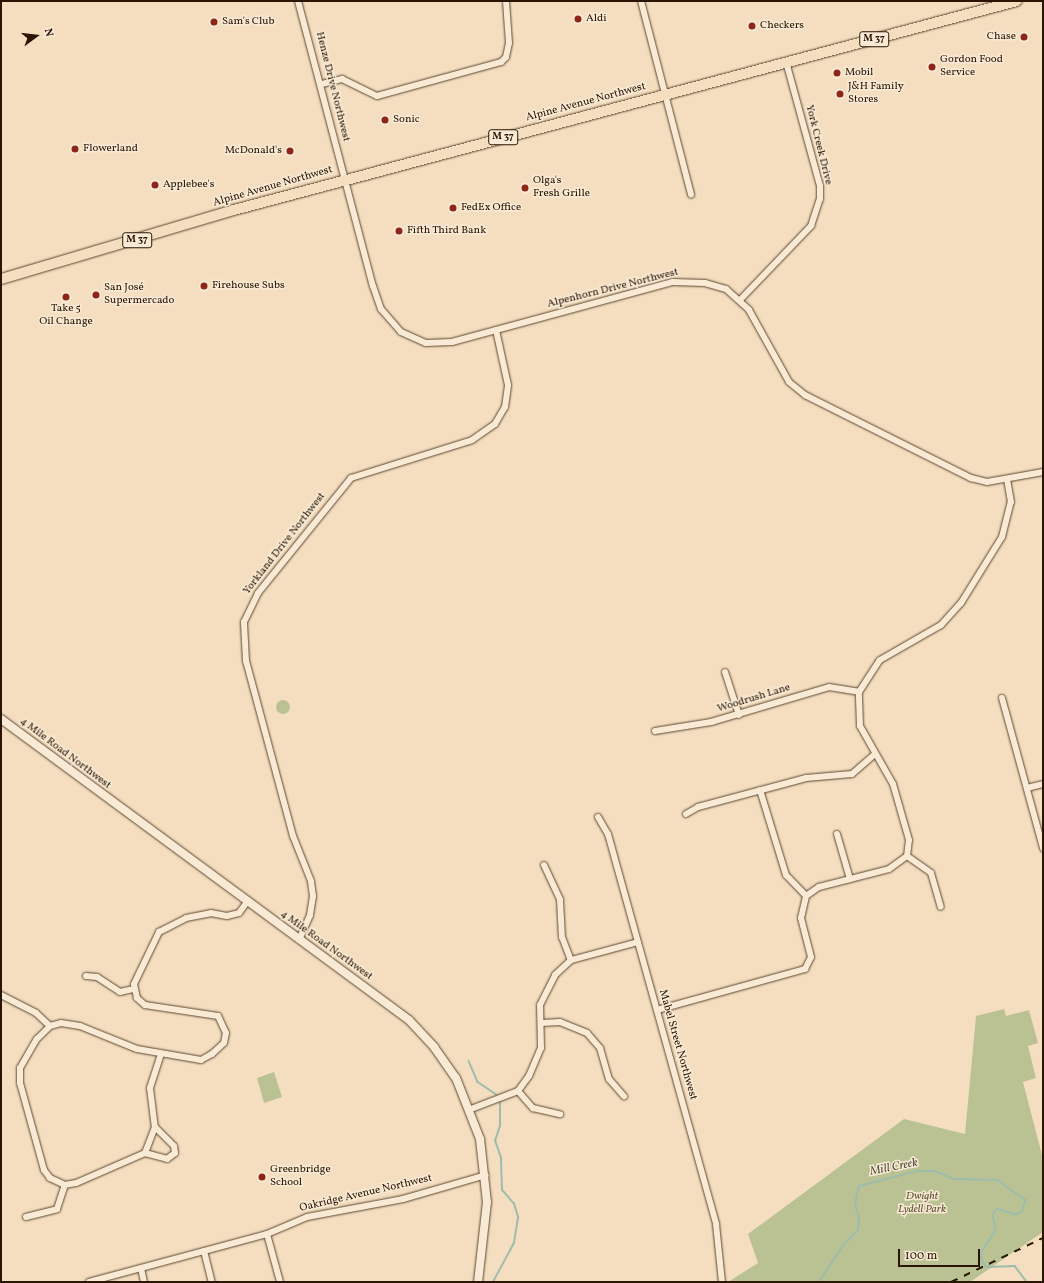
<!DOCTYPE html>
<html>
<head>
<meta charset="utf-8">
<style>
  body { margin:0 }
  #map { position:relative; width:1044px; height:1283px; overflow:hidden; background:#f5debf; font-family:Vollkorn,serif }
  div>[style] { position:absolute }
  .green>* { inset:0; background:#bac294 }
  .round { border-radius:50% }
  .stream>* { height:1.5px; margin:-0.75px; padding:0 0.75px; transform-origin:0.75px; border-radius:0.75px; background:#9dbdac }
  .roads { filter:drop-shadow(0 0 1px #5c4730) drop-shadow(0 0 1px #5c4730) }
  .minor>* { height:6px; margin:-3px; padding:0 3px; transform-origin:3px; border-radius:3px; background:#f8ead5 }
  .secondary>* { height:8px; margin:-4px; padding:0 4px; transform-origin:4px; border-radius:4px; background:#f8ead5 }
  .trunk>* { height:10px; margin:-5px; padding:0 5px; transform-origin:5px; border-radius:5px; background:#f5debf }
  .rail>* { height:1.5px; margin-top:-0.75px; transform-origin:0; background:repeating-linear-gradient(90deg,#291501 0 7px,transparent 0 14px) }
  .dots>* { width:11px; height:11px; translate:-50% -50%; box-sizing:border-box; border:2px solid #f8ead5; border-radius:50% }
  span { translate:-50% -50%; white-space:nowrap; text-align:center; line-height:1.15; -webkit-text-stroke:3px #f8ead5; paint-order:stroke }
  .shield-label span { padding:1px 3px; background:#f8ead5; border:1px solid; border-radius:3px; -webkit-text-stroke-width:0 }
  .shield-label { font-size:10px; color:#291501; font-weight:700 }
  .poi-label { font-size:11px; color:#291501 }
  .left { translate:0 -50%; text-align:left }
  .right { translate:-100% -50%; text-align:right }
  .street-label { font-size:11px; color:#291501 }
  .park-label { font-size:11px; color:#5c5234; font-style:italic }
  .water-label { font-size:12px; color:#52503d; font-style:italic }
  .frame { position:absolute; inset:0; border:2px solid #291501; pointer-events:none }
  .north { position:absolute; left:16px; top:16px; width:40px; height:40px; -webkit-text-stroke:3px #f8ead5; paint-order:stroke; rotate:75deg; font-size:11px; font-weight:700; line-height:16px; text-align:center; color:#291501 }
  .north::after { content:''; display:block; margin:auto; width:14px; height:18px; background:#291501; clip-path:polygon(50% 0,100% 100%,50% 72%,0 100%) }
  .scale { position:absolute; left:898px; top:1249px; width:82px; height:18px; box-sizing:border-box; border:2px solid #291501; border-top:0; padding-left:5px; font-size:12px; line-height:14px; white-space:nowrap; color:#291501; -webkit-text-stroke:3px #f8ead5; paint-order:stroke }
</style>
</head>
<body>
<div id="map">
  <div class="green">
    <div class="round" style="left:276px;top:700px;width:14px;height:14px"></div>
    <div style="clip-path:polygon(1004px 1009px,1006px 1016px,1029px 1010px,1038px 1043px,1028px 1046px,1036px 1078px,1023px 1082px,1043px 1159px,1043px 1232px,970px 1282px,728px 1282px,758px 1263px,748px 1234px,904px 1119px,965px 1134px,976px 1016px)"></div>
    <div style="clip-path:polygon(274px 1072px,282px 1097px,264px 1103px,257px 1078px)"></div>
  </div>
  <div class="stream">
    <div style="left:469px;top:1061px;width:23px;rotate:67deg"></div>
    <div style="left:478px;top:1082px;width:22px;rotate:34deg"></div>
    <div style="left:493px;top:1282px;width:44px;rotate:-61.7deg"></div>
    <div style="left:514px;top:1243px;width:26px;rotate:-81deg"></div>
    <div style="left:518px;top:1217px;width:14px;rotate:-107deg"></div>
    <div style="left:514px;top:1204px;width:18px;rotate:-131deg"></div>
    <div style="left:502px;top:1190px;width:32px;rotate:-92deg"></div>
    <div style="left:501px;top:1158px;width:18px;rotate:-109deg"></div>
    <div style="left:495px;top:1141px;width:16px;rotate:-72deg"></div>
    <div style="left:500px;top:1126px;width:23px;rotate:-90deg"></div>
    <div style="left:819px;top:1282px;width:42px;rotate:-56.7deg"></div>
    <div style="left:842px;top:1247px;width:23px;rotate:-47deg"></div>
    <div style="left:858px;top:1230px;width:11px;rotate:-85deg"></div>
    <div style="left:859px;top:1219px;width:16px;rotate:-105deg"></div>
    <div style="left:855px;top:1204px;width:18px;rotate:-77deg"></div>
    <div style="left:859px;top:1186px;width:60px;rotate:-14.5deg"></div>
    <div style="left:917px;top:1171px;width:18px"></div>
    <div style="left:935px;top:1171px;width:21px;rotate:23deg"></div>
    <div style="left:954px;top:1179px;width:44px;rotate:1.3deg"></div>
    <div style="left:998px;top:1180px;width:34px;rotate:36deg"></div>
    <div style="left:1026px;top:1200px;width:13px;rotate:108deg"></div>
    <div style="left:1022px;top:1212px;width:8px;rotate:157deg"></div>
    <div style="left:1015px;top:1215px;width:18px;rotate:-161deg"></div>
    <div style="left:998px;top:1209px;width:7px;rotate:135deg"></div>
    <div style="left:993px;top:1214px;width:17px;rotate:80deg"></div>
    <div style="left:996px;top:1231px;width:25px;rotate:124deg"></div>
    <div style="left:982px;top:1252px;width:9px;rotate:90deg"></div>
    <div style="left:982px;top:1261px;width:8px;rotate:50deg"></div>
    <div style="left:987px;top:1267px;width:28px;rotate:-2deg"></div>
    <div style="left:1015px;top:1266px;width:20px;rotate:53deg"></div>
  </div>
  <div class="roads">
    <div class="minor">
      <div style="left:298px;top:1px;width:295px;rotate:75.3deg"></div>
      <div style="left:373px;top:286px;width:24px;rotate:71deg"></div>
      <div style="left:381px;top:309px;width:30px;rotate:49deg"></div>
      <div style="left:401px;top:332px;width:27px;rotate:24deg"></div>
      <div style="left:426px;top:343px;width:26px;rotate:-2deg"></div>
      <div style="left:452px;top:342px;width:229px;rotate:-15.2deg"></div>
      <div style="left:673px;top:282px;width:32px;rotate:2deg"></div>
      <div style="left:705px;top:283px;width:22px;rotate:16deg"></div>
      <div style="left:726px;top:289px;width:31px;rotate:42deg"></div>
      <div style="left:749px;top:310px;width:82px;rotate:60.9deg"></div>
      <div style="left:789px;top:382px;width:21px;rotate:39deg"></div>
      <div style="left:805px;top:395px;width:186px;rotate:26.6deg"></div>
      <div style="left:971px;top:478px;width:16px;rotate:14deg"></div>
      <div style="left:987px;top:482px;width:57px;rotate:-10.1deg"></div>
      <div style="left:641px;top:1px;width:200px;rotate:75.5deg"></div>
      <div style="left:322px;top:84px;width:21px;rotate:-14deg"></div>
      <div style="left:342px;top:79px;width:39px;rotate:26deg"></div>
      <div style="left:377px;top:96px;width:129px;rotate:-15.3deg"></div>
      <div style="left:501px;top:62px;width:7px;rotate:-45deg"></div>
      <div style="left:506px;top:57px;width:14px;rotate:-78deg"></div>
      <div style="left:509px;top:43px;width:42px;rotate:-94.1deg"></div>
      <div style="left:740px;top:300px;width:103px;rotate:-46.2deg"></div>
      <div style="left:811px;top:226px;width:28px;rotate:-72deg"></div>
      <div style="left:820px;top:199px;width:13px;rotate:-90deg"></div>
      <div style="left:820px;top:186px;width:129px;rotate:-105.3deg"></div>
      <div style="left:725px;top:672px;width:45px;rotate:72deg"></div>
      <div style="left:1002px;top:698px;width:156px;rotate:74.7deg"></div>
      <div style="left:655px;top:731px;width:57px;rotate:-9.1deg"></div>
      <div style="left:711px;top:722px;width:123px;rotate:-16.5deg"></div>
      <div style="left:829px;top:687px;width:30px;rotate:9deg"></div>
      <div style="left:1027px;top:788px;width:16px;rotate:-14deg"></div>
      <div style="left:760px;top:790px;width:89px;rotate:73deg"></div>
      <div style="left:786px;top:875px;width:29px;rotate:46deg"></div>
      <div style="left:686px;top:814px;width:14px;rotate:-30deg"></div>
      <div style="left:698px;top:807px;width:112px;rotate:-15deg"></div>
      <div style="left:806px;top:778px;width:46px;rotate:-5deg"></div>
      <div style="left:852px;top:774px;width:29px;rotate:-41deg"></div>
      <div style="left:598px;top:817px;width:20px;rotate:60deg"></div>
      <div style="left:608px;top:834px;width:405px;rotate:74.5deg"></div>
      <div style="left:716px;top:1224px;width:58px;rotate:84.1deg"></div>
      <div style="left:837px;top:834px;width:47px;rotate:73.9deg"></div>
      <div style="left:907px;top:856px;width:29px;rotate:35deg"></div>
      <div style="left:931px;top:873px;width:35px;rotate:74deg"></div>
      <div style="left:544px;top:865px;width:38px;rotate:65deg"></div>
      <div style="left:560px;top:900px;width:37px;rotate:87deg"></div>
      <div style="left:562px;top:937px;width:25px;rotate:69deg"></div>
      <div style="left:299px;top:940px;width:27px;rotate:-66deg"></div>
      <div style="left:310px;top:915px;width:19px;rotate:-81deg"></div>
      <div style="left:313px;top:896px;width:15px;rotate:-98deg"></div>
      <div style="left:311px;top:881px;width:48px;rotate:-111.8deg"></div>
      <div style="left:293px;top:836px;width:181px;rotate:-105deg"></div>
      <div style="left:246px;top:661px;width:39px;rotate:-93deg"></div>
      <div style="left:244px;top:622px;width:32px;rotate:-64deg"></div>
      <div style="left:258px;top:593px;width:148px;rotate:-51deg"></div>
      <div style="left:351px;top:478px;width:127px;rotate:-17.4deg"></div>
      <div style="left:472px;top:440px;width:28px;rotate:-35deg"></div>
      <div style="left:495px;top:424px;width:20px;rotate:-60deg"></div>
      <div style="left:505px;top:407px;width:22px;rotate:-82deg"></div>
      <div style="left:508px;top:385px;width:56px;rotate:-102.3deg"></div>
      <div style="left:86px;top:976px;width:11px;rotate:5deg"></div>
      <div style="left:97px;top:977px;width:27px;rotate:33deg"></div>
      <div style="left:120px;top:992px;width:13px;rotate:-13deg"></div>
      <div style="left:1px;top:995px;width:39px;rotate:27deg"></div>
      <div style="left:36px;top:1013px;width:19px;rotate:43deg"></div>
      <div style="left:657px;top:1010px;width:154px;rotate:-15.5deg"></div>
      <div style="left:805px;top:969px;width:13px;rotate:-63deg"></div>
      <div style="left:811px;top:957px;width:40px;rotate:-104.4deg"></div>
      <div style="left:801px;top:918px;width:23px;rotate:-77deg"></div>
      <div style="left:806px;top:896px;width:16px;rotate:-35deg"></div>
      <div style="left:819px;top:887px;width:72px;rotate:-14.4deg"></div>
      <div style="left:889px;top:869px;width:22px;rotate:-36deg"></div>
      <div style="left:907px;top:856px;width:16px;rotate:-83deg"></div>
      <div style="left:909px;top:840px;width:58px;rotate:-105.9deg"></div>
      <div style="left:893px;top:784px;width:67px;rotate:-119.6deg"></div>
      <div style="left:860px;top:726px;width:34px;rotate:-92deg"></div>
      <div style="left:859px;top:692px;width:38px;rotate:-57deg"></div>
      <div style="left:880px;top:660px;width:70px;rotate:-29.8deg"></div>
      <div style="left:941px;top:625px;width:30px;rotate:-48deg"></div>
      <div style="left:961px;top:603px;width:78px;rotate:-58.2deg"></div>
      <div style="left:1002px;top:537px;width:36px;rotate:-76deg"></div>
      <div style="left:1011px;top:502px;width:22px;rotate:-100deg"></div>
      <div style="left:541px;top:1023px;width:19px;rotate:-3deg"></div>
      <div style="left:560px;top:1022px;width:29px;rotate:22deg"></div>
      <div style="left:587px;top:1033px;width:20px;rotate:49deg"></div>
      <div style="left:600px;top:1048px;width:32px;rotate:74deg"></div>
      <div style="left:609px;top:1079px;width:23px;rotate:49deg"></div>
      <div style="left:161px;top:1054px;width:36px;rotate:108deg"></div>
      <div style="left:150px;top:1088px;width:39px;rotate:83deg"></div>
      <div style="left:155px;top:1127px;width:28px;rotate:111deg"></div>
      <div style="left:145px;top:1153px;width:75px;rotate:156.5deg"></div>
      <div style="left:76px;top:1183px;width:11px;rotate:170deg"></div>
      <div style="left:65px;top:1185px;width:17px;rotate:-155deg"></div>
      <div style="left:50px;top:1178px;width:10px;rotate:-127deg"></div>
      <div style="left:44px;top:1170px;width:90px;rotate:-105.4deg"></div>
      <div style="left:20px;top:1083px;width:15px;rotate:-90deg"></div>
      <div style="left:20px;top:1068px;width:34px;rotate:-60deg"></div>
      <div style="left:37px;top:1039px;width:18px;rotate:-45deg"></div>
      <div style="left:50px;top:1026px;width:11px;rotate:-15deg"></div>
      <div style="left:61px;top:1023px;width:19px;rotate:9deg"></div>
      <div style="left:80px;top:1026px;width:61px;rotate:22deg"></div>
      <div style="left:137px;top:1049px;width:65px;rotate:9.8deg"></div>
      <div style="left:201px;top:1060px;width:13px;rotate:-29deg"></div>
      <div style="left:212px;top:1054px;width:16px;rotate:-43deg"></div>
      <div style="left:224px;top:1043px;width:10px;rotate:-79deg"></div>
      <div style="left:226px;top:1033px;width:19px;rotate:-115deg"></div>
      <div style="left:218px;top:1016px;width:74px;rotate:-171.4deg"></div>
      <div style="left:145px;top:1005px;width:11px;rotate:-139deg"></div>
      <div style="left:137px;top:998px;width:14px;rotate:-102deg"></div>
      <div style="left:134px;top:984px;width:58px;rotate:-64.3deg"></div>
      <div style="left:159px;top:932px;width:30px;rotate:-27deg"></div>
      <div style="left:186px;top:918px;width:25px;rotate:-11deg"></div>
      <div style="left:211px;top:913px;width:16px;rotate:11deg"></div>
      <div style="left:227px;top:916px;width:12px;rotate:-14deg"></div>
      <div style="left:239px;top:913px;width:14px;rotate:-54deg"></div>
      <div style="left:518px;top:1091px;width:23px;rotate:49deg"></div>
      <div style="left:533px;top:1108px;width:28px;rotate:13deg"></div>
      <div style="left:471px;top:1109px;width:50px;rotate:-21deg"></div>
      <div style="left:518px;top:1091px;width:19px;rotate:-54deg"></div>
      <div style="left:529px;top:1076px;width:30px;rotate:-67deg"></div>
      <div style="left:541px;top:1048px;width:43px;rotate:-91.3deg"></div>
      <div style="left:540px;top:1005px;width:34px;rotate:-63deg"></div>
      <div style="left:555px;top:975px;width:22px;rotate:-43deg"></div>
      <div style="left:571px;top:960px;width:69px;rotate:-15deg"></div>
      <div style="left:145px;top:1153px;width:23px;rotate:15deg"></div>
      <div style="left:167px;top:1159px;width:10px;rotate:-37deg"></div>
      <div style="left:175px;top:1153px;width:7px;rotate:-98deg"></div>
      <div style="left:174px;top:1146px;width:27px;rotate:-135deg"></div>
      <div style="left:26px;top:1217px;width:32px;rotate:-14deg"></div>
      <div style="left:57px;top:1209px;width:25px;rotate:-72deg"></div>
      <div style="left:267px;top:1234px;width:50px;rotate:74.8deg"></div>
      <div style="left:204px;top:1251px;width:32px;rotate:76deg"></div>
      <div style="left:141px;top:1268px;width:14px;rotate:78deg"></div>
      <div style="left:89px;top:1282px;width:184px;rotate:-15.1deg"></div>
      <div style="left:267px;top:1234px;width:43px;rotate:-23deg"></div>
      <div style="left:307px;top:1217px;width:98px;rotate:-10.6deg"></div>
      <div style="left:403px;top:1199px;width:86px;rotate:-16.1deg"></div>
    </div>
    <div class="secondary">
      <div style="left:1px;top:719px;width:507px;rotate:36.42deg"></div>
      <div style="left:409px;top:1020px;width:37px;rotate:47deg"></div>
      <div style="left:434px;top:1047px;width:38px;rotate:55deg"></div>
      <div style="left:456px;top:1078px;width:66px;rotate:68.5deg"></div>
      <div style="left:480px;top:1139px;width:63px;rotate:83.7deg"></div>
      <div style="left:487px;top:1202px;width:81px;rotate:96.4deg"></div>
    </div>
    <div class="trunk">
      <div style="left:1px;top:279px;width:243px;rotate:-16.5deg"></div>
      <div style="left:234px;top:210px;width:810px;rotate:-14.95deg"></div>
    </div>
  </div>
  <div class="rail">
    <div style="left:951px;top:1282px;width:102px;rotate:-25.6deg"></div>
  </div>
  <div class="dots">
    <div style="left:578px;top:19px;background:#8f2418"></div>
    <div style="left:214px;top:22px;background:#8f2418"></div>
    <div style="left:752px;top:26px;background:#8f2418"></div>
    <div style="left:1024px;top:37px;background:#8f2418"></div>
    <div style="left:932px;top:67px;background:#8f2418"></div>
    <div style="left:837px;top:73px;background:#8f2418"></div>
    <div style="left:840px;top:94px;background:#8f2418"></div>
    <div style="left:385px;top:120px;background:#8f2418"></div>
    <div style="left:75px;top:149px;background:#8f2418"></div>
    <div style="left:290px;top:151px;background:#8f2418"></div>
    <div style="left:155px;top:185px;background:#8f2418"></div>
    <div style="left:525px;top:188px;background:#8f2418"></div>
    <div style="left:453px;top:208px;background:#8f2418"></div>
    <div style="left:399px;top:231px;background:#8f2418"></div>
    <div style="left:204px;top:286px;background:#8f2418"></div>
    <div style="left:96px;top:295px;background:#8f2418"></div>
    <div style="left:66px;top:297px;background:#8f2418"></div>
    <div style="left:262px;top:1177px;background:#8f2418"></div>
  </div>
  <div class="shield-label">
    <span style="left:874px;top:39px">M 37</span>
    <span style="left:503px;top:137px">M 37</span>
    <span style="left:137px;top:240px">M 37</span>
  </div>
  <div class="poi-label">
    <span class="left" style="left:586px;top:19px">Aldi</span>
    <span class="left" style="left:222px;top:22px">Sam's Club</span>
    <span class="left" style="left:760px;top:26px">Checkers</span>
    <span class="right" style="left:1016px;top:37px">Chase</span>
    <span class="left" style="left:940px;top:67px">Gordon Food<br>Service</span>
    <span class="left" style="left:845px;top:73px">Mobil</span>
    <span class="left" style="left:848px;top:94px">J&amp;H Family<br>Stores</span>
    <span class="left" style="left:393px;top:120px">Sonic</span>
    <span class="left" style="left:83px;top:149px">Flowerland</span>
    <span class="right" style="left:282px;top:151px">McDonald's</span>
    <span class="left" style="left:533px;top:188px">Olga's<br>Fresh Grille</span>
    <span class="left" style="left:163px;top:185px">Applebee's</span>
    <span class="left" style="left:461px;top:208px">FedEx Office</span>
    <span class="left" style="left:407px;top:231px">Fifth Third Bank</span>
    <span class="left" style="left:212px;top:286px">Firehouse Subs</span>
    <span class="left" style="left:104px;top:295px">San José<br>Supermercado</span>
    <span style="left:66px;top:316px">Take 5<br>Oil Change</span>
    <span class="left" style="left:270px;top:1177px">Greenbridge<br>School</span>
  </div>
  <div class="street-label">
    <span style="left:332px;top:87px;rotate:76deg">Henze Drive Northwest</span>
    <span style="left:586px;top:103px;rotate:-15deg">Alpine Avenue Northwest</span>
    <span style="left:818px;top:145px;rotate:76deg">York Creek Drive</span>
    <span style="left:273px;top:187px;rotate:-16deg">Alpine Avenue Northwest</span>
    <span style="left:613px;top:289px;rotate:-14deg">Alpenhorn Drive Northwest</span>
    <span style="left:285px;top:544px;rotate:-52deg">Yorkland Drive Northwest</span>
    <span style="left:754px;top:699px;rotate:-17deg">Woodrush Lane</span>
    <span style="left:65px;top:754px;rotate:37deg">4 Mile Road Northwest</span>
    <span style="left:326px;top:946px;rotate:36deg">4 Mile Road Northwest</span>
    <span style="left:677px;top:1045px;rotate:74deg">Mabel Street Northwest</span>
    <span style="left:366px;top:1194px;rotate:-13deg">Oakridge Avenue Northwest</span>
  </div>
  <div class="park-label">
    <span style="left:922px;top:1204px">Dwight<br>Lydell Park</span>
  </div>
  <div class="water-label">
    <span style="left:894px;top:1168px;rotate:-11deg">Mill Creek</span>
  </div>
  <div class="frame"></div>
  <div class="north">N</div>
  <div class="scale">100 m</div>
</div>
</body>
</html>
